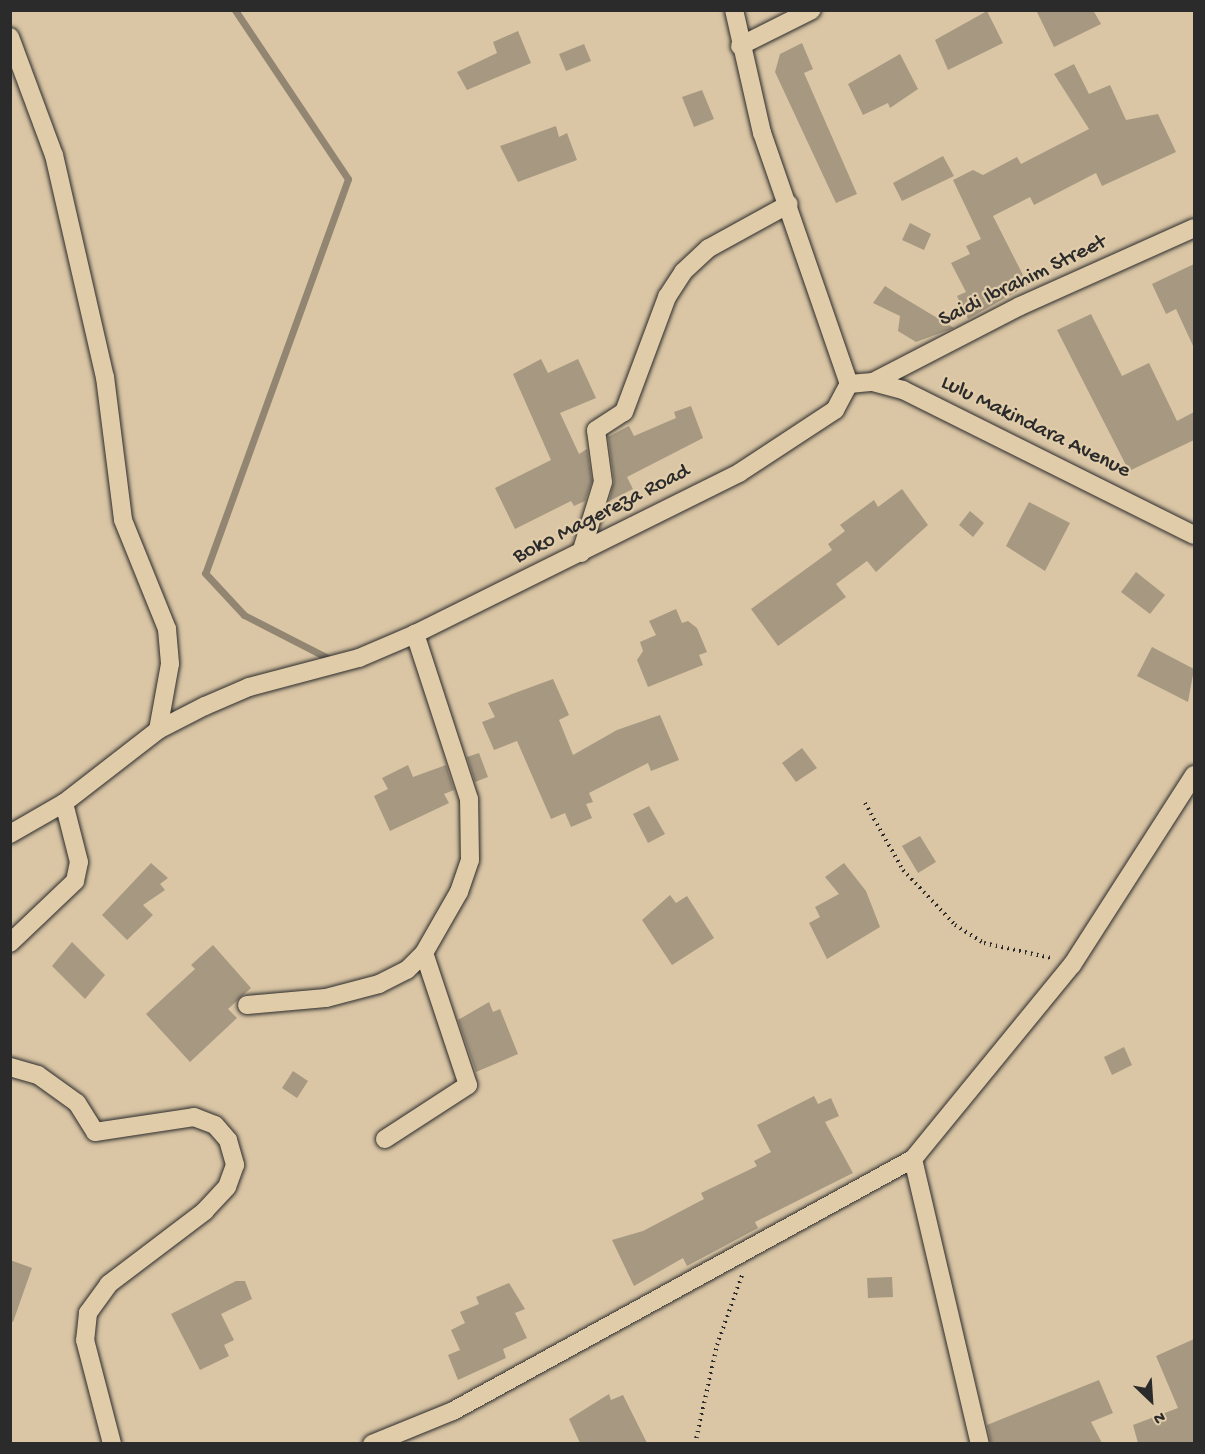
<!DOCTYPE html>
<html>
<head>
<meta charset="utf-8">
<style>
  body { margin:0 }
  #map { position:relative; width:1205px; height:1454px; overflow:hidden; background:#dac6a5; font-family:"Gochi Hand",sans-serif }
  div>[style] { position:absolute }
  .stream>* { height:7px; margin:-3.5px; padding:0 3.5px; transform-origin:3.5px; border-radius:3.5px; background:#928673 }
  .building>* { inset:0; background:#a69881 }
  .path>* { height:4px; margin-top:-2px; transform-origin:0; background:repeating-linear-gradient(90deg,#2b2b2b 0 1.5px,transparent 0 6px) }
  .roads { filter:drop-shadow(0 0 2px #2b2b2b) drop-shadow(0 0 2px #2b2b2b) }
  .street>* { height:18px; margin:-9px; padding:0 9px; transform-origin:9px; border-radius:9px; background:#e1ccaa }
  span { translate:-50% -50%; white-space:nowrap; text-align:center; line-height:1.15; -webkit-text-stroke:4.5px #e1ccaa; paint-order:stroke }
  .street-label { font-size:22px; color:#2b2b2b }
  .frame { position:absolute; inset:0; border:12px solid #2b2b2b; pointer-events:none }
  .north { position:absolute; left:1121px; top:1370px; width:60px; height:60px; -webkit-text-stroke:4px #e1ccaa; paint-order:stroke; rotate:155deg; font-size:16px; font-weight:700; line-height:24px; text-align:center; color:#2b2b2b }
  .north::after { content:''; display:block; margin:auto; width:21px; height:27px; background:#2b2b2b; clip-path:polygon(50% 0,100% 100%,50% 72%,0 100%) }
</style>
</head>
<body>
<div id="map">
  <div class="stream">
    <div style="left:235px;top:10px;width:203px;rotate:56.2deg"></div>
    <div style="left:348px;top:179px;width:419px;rotate:109.9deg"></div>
    <div style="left:205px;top:573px;width:57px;rotate:47.1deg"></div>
    <div style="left:244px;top:615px;width:101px;rotate:27.1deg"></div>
  </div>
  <div class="building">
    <div style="clip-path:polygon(1036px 10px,1093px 10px,1101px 24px,1054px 47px)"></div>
    <div style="clip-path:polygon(987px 11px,1003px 43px,948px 70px,935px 40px)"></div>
    <div style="clip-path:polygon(518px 31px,531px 63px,467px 90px,457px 72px,497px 53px,493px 42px)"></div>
    <div style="clip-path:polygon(802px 43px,813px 69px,804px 73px,857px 194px,836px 203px,775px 72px,780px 54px)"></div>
    <div style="clip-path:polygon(584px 44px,591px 61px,566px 71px,559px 54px)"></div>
    <div style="clip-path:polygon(900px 54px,918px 89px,890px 108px,888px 103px,863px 115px,848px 84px)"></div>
    <div style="clip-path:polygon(1074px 64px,1089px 94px,1110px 85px,1126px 120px,1158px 114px,1176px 152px,1102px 186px,1096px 173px,1034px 205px,1030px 197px,993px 216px,1028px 285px,968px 319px,957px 296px,966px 292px,951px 263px,970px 254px,966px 246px,981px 239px,953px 180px,973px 170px,983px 175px,1017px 157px,1021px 164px,1089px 129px,1054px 74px)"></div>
    <div style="clip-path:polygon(702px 90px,714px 119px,694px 127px,682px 97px)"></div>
    <div style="clip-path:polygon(556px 126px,559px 137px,567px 133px,577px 160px,518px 182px,500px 146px)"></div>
    <div style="clip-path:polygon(943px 156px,954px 176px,902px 201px,893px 183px)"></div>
    <div style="clip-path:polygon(910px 223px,931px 234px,924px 250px,902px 240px)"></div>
    <div style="clip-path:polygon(1194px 264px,1194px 348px,1176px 309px,1166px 314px,1152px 284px)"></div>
    <div style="clip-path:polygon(885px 286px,899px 295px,954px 328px,916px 342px,898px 331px,900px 316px,873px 303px)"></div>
    <div style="clip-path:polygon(1091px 314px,1122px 376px,1149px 363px,1177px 421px,1194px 412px,1194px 440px,1129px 471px,1057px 330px)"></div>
    <div style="clip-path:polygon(541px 359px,548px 373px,578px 359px,596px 398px,560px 413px,579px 454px,587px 449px,592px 481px,585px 501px,574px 506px,571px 501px,515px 529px,495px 488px,551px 460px,513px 374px)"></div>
    <div style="clip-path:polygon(691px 406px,703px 438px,627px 477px,633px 489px,609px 501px,614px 481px,608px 437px,629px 426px,634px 436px,676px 418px,674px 412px)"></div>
    <div style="clip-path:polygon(902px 489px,928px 525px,876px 572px,867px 561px,836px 584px,846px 597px,778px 646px,751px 609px,832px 550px,828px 544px,845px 531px,840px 525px,874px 500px,878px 507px)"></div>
    <div style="clip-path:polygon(1029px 502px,1070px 523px,1045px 571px,1006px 546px)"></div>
    <div style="clip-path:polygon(970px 511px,984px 523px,973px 537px,959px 525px)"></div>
    <div style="clip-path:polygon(1136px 572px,1165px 595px,1150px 614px,1121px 592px)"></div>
    <div style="clip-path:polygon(676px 609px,682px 623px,688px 621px,697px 628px,707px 652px,699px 655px,703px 665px,648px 687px,637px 660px,643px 651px,640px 642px,656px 635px,649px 621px)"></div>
    <div style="clip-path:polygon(1152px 647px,1194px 669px,1188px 702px,1137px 676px)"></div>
    <div style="clip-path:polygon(553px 679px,569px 715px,559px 720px,573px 755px,617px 730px,660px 715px,679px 760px,651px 771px,648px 763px,589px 793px,593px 802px,586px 804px,592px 818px,571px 827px,565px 813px,551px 819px,517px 741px,494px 750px,482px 722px,495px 717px,488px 703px)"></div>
    <div style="clip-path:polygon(802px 748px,817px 768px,796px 782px,782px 763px)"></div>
    <div style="clip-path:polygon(479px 753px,488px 777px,475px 782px,467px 757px)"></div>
    <div style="clip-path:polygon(408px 765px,413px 777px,446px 765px,454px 790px,444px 794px,449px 803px,390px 831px,374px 796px,388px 789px,382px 778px)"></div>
    <div style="clip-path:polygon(649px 806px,665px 834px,648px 843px,633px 814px)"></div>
    <div style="clip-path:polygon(920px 836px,936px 862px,918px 873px,902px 846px)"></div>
    <div style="clip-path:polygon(151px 863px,168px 878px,160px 884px,165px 890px,143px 905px,153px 915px,127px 940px,102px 915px)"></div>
    <div style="clip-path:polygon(844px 863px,866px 891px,880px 927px,827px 959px,809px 923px,820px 917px,815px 907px,839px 894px,825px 877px)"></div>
    <div style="clip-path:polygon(670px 895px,676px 903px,687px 896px,714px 938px,672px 965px,642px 920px)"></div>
    <div style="clip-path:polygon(72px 942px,105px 975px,85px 999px,52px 966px)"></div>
    <div style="clip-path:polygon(213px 945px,251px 988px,228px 1009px,237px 1018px,190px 1062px,146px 1014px,195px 969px,191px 965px)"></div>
    <div style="clip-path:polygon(489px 1002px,493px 1012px,500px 1009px,518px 1054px,476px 1072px,458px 1020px)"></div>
    <div style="clip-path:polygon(1124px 1047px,1132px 1065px,1112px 1075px,1104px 1057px)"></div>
    <div style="clip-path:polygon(293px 1071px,308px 1081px,297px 1098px,282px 1088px)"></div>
    <div style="clip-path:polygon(814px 1096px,818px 1104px,831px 1098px,839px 1116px,825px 1122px,853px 1173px,755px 1222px,758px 1228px,687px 1266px,683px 1258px,634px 1286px,612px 1240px,643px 1231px,704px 1199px,701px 1193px,757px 1166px,754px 1161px,771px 1152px,757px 1125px)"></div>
    <div style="clip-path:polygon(10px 1260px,32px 1268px,13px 1322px,10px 1321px)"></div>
    <div style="clip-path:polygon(892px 1277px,893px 1297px,868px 1298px,867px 1278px)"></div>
    <div style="clip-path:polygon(236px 1281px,245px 1281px,252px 1299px,221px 1314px,234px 1340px,224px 1345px,229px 1356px,200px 1370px,171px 1314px)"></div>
    <div style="clip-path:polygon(509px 1283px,525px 1309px,515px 1313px,527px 1338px,503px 1349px,506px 1358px,458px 1380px,448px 1355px,460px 1350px,451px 1330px,465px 1323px,460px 1312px,479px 1304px,476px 1297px)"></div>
    <div style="clip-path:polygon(1194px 1339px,1194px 1443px,1138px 1443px,1133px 1425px,1178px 1408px,1156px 1356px)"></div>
    <div style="clip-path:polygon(1099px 1380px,1113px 1413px,1091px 1422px,1102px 1443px,991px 1443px,987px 1425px)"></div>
    <div style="clip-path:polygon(609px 1394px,611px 1400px,623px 1395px,647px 1443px,580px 1443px,569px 1419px)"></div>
  </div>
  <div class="path">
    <div style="left:865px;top:803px;width:77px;rotate:60.4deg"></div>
    <div style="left:903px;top:870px;width:76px;rotate:46.6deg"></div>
    <div style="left:955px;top:925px;width:34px;rotate:32deg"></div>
    <div style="left:984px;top:943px;width:69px;rotate:12.6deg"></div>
    <div style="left:695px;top:1444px;width:101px;rotate:-77.5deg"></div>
    <div style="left:717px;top:1345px;width:74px;rotate:-70.3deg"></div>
  </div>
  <div class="roads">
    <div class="street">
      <div style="left:10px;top:37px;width:126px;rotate:69.6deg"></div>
      <div style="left:54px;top:155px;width:228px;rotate:77.1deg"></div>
      <div style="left:105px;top:377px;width:144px;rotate:82.8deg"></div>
      <div style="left:123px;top:520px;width:118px;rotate:68deg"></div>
      <div style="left:167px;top:629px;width:35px;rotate:85deg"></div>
      <div style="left:170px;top:664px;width:67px;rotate:100.3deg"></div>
      <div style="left:740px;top:46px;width:80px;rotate:-26.6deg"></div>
      <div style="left:873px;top:382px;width:165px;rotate:-27.3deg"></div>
      <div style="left:1020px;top:306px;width:191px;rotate:-24.1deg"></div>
      <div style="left:849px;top:384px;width:24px;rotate:-5deg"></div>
      <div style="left:873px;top:382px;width:31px;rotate:15deg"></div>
      <div style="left:903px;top:390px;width:325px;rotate:26.5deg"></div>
      <div style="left:581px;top:553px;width:74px;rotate:-72.8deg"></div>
      <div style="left:603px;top:482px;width:52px;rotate:-97.7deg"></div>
      <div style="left:596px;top:430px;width:33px;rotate:-33deg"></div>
      <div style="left:624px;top:412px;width:123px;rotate:-69.5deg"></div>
      <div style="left:667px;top:297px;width:30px;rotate:-57deg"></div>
      <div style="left:683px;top:272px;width:35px;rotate:-43deg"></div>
      <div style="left:709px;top:248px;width:91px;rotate:-28.8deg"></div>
      <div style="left:10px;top:834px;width:62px;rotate:-29.9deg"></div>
      <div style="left:64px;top:803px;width:119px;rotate:-37.8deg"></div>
      <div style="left:158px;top:730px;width:53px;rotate:-27.1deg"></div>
      <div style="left:205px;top:706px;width:48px;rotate:-23.4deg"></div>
      <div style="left:249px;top:687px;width:114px;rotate:-14.8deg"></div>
      <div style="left:359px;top:658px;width:61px;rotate:-23.2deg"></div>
      <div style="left:415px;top:634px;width:362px;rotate:-26.4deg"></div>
      <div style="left:739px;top:473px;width:115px;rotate:-33.3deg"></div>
      <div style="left:835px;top:410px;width:30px;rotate:-62deg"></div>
      <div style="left:849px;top:384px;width:266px;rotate:-109.1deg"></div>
      <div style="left:762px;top:133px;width:126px;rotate:-102.8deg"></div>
      <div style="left:10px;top:943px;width:90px;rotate:-43.6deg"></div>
      <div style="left:75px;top:881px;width:19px;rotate:-78deg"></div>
      <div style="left:79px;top:862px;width:61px;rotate:-104.3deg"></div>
      <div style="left:247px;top:1005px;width:79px;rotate:-5.1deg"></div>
      <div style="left:326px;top:998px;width:55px;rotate:-14.8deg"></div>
      <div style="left:379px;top:984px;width:31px;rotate:-27deg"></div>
      <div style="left:407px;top:970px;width:24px;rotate:-45deg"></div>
      <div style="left:424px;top:953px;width:70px;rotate:-60.2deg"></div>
      <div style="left:459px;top:892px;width:34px;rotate:-71deg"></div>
      <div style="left:470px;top:860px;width:61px;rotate:-90.9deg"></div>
      <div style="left:469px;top:799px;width:174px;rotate:-108.1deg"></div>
      <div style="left:10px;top:1067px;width:29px;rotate:16deg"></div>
      <div style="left:38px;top:1075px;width:48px;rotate:35.7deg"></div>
      <div style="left:77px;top:1103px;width:34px;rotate:58deg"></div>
      <div style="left:95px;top:1132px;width:100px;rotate:-8.6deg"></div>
      <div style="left:194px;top:1117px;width:22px;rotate:21deg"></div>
      <div style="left:215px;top:1125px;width:20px;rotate:49deg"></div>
      <div style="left:228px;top:1140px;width:26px;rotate:74deg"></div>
      <div style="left:235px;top:1165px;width:23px;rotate:110deg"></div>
      <div style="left:227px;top:1187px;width:33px;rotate:133deg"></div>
      <div style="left:205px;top:1211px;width:121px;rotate:142.8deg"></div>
      <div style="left:109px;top:1284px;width:36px;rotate:126deg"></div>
      <div style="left:88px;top:1313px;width:27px;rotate:96deg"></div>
      <div style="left:85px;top:1340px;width:107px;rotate:75.4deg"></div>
      <div style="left:385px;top:1139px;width:99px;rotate:-33deg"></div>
      <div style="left:468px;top:1085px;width:139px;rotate:-108.4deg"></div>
      <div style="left:913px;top:1159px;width:293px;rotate:76.8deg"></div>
      <div style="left:372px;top:1444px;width:87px;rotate:-22.2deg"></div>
      <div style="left:453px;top:1411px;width:525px;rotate:-28.72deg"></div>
      <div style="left:913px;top:1159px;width:251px;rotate:-50.7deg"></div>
      <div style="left:1072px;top:965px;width:226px;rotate:-57.3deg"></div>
    </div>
  </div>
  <div class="street-label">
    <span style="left:1023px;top:282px;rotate:-26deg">Saidi Ibrahim Street</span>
    <span style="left:1035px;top:428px;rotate:26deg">Lulu Makindara Avenue</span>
    <span style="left:602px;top:515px;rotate:-27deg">Boko Magereza Road</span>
  </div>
  <div class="frame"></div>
  <div class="north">N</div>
</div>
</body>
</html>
